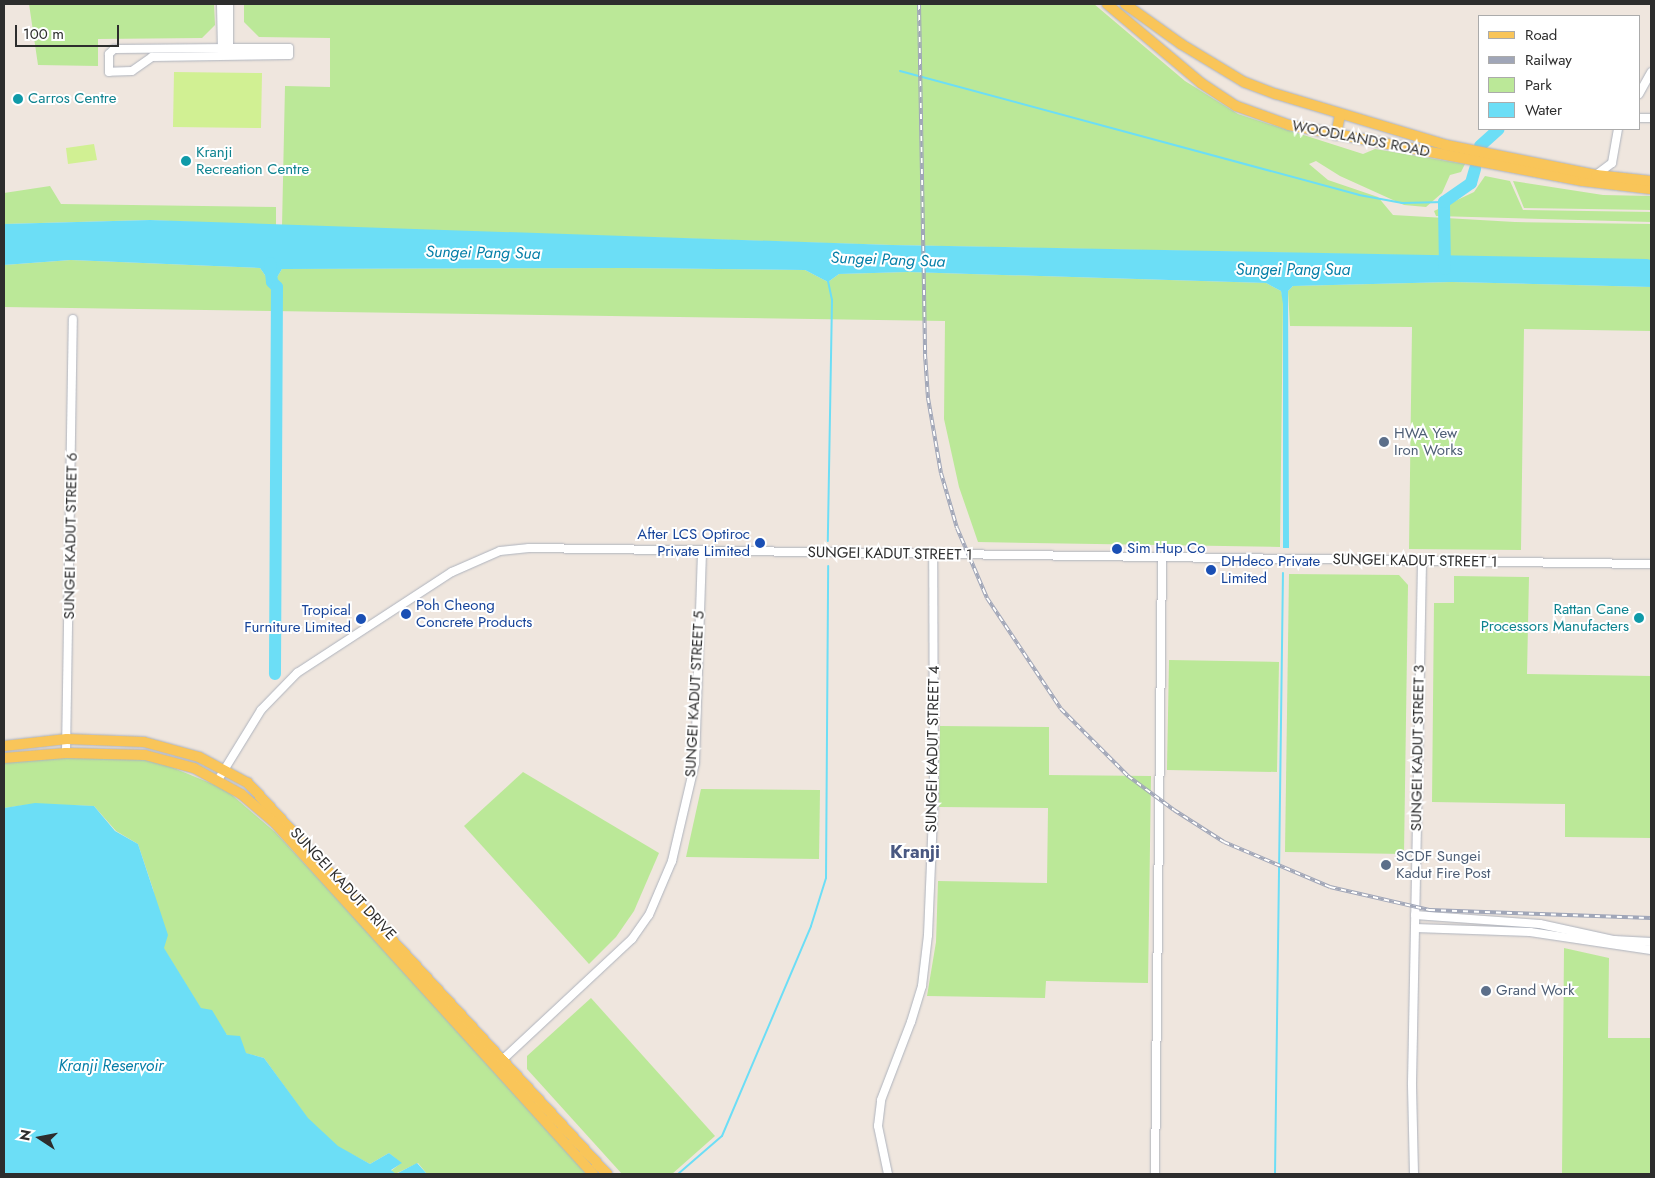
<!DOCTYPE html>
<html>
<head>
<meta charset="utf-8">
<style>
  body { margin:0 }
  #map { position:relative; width:1655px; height:1178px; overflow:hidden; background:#efe6de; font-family:Jost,sans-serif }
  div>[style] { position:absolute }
  .green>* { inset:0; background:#bbe898 }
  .pitch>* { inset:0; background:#d1f093 }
  .water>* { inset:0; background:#6cdef6 }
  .stream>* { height:2px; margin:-1px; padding:0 1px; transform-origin:1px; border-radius:1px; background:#6cdef6 }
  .river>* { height:12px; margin:-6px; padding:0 6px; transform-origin:6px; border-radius:6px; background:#6cdef6 }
  .roads { filter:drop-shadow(0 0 1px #aeb3bd) drop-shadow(0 0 1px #aeb3bd) }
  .minor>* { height:8px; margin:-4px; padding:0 4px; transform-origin:4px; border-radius:4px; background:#fff }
  .major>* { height:10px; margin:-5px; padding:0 5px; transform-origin:5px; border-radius:5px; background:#f9c559 }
  .rail>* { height:4px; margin-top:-2px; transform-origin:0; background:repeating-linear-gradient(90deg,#fff 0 5.5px,#a0a6b8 0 11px); box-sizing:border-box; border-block:1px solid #a0a6b8 }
  .dots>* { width:14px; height:14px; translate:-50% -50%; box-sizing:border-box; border:2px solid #fff; border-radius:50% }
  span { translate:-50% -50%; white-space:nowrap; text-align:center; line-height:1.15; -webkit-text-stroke:4px #fff; paint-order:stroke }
  .culture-label { font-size:15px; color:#0d838f }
  .left { translate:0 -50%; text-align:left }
  .right { translate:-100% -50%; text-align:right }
  .street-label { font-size:15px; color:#2d2d2d }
  .service-label { font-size:15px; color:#4e5e75 }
  .transit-label { font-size:15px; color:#164399 }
  .water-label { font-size:16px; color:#057fa8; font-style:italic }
  .quarter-label { font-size:18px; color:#495881; font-weight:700 }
  .frame { position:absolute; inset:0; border:5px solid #2d2d2d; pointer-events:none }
  .legend { position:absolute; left:1478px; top:15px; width:162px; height:115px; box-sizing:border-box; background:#fff; border:1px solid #ababab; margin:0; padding:6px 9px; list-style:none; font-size:15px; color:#2d2d2d }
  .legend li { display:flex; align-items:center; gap:10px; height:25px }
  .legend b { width:25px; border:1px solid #ababab }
  .north { position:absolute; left:15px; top:1113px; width:50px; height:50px; -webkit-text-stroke:4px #fff; paint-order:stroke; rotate:281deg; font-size:14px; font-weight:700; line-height:20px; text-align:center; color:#2d2d2d }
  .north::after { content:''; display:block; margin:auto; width:18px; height:22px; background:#2d2d2d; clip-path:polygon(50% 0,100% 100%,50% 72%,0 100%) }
  .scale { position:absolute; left:15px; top:25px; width:104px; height:22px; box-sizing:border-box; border:2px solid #2d2d2d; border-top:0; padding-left:6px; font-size:15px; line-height:18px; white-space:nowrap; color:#2d2d2d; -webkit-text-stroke:4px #fff; paint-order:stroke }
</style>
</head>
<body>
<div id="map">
  <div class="green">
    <div style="clip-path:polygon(29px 4px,214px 4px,215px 25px,202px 38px,98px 39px,98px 66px,38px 65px)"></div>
    <div style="clip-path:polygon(244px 4px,1094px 4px,1185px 81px,1238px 114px,1363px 154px,1375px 149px,1465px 164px,1461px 172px,1450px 175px,1442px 193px,1426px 207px,1404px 205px,1340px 176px,1316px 161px,1309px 164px,1328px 180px,1378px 197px,1393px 215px,1515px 222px,1651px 224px,1651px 260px,892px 245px,282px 226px,285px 86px,330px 87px,330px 38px,259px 37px,244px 22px)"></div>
    <div style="clip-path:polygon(1485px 176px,1510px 181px,1523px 210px,1651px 212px,1651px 222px,1436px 216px,1434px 211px,1474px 192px)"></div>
    <div style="clip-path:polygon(1513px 181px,1603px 195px,1651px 196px,1651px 210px,1524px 208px)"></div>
    <div style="clip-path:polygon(50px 186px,61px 204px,276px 207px,276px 226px,150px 220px,4px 224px,4px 193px)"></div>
    <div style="clip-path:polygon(71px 260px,260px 268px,267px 278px,276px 279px,282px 269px,627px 268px,805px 270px,828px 282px,839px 274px,908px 272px,1266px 283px,1281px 291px,1283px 299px,1280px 547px,978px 542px,959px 487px,944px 419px,945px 321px,4px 307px,4px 265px)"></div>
    <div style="clip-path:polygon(1452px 282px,1651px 287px,1651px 331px,1524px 329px,1521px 550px,1409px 549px,1412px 327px,1290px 326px,1288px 291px,1293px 286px)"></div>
    <div style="clip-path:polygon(1289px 574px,1399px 575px,1408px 585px,1404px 854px,1285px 852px)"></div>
    <div style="clip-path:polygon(1454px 576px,1529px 577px,1527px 674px,1651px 676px,1651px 838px,1565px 837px,1565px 804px,1432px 802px,1434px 603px,1454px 603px)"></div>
    <div style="clip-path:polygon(1169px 660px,1279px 662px,1277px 772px,1167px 770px)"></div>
    <div style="clip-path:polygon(940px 726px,1049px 727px,1049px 775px,1151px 776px,1148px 983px,1046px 981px,1045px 998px,927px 996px,936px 942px,938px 881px,1047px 883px,1048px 808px,939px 807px)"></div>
    <div style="clip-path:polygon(66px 751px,144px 756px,225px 789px,275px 832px,594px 1174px,427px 1174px,418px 1163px,395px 1174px,391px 1171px,401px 1163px,389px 1153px,370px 1164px,338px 1147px,308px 1119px,264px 1058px,245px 1053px,201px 1009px,164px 949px,153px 889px,138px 844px,116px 831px,94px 806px,33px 804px,4px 808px,4px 760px)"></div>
    <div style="clip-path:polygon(523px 772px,659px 853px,634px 911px,616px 937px,589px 964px,464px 826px)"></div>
    <div style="clip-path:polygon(701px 789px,820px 790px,819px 859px,686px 857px)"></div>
    <div style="clip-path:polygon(1564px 948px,1609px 958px,1608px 1038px,1651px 1038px,1651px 1174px,1562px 1174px)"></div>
    <div style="clip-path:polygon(591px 998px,715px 1136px,672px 1174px,622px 1174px,527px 1069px,527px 1056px)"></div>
  </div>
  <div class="pitch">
    <div style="clip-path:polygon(174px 72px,262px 73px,261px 128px,173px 127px)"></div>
    <div style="clip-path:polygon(94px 144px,97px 160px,68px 164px,66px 148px)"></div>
  </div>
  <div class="water">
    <div style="clip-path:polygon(150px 220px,892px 245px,1647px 259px,1651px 260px,1651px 287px,1452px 282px,1293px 286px,1288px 291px,1289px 548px,1283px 548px,1283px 304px,1281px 291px,1266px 283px,908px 272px,839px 274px,828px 282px,805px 270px,627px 268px,282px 269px,276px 279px,267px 278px,260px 268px,71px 260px,4px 265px,4px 224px)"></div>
    <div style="clip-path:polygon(35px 803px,94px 806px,115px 831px,138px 844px,168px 935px,164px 948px,201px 1008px,212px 1010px,227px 1035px,240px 1036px,246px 1053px,264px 1058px,308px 1118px,338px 1146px,370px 1164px,389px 1153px,402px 1163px,391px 1170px,396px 1174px,417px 1163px,427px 1174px,4px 1174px,4px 808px)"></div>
  </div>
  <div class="stream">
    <div style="left:900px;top:71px;width:475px;rotate:15.1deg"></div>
    <div style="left:1359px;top:195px;width:44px;rotate:10.5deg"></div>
    <div style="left:1402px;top:203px;width:42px;rotate:-1.4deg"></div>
    <div style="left:828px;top:281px;width:19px;rotate:78deg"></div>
    <div style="left:832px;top:300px;width:241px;rotate:91deg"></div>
    <div style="left:678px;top:1174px;width:58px;rotate:-40.8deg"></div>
    <div style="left:722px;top:1136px;width:228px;rotate:-67deg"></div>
    <div style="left:811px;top:926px;width:50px;rotate:-72.6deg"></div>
    <div style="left:826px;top:878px;width:312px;rotate:-89.6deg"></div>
    <div style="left:1275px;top:1174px;width:601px;rotate:-89.24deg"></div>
  </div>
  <div class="river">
    <div style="left:1480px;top:146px;width:25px;rotate:-42deg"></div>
    <div style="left:270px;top:263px;width:19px;rotate:84deg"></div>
    <div style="left:272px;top:282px;width:7px;rotate:45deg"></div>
    <div style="left:277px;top:287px;width:387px;rotate:90.3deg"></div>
    <div style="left:1445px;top:269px;width:67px;rotate:-90.9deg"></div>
    <div style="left:1444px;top:202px;width:33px;rotate:-35deg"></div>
    <div style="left:1471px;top:183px;width:15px;rotate:-74deg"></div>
  </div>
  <div class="roads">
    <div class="minor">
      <div style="left:221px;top:4px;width:48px;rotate:88.8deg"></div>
      <div style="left:229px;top:48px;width:60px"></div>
      <div style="left:289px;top:48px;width:7px;rotate:90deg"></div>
      <div style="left:289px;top:55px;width:137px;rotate:179.2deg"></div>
      <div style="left:152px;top:57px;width:24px;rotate:145deg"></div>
      <div style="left:132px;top:71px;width:23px;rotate:178deg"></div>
      <div style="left:109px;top:72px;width:18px;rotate:-90deg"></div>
      <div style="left:109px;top:54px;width:7px;rotate:-45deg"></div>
      <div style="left:114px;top:49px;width:115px;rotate:-0.5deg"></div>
      <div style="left:229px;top:52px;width:48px;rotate:-90deg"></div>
      <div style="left:1639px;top:94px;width:25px;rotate:-61deg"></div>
      <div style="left:1639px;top:118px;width:12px"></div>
      <div style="left:1612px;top:163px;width:35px;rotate:-80deg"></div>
      <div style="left:1596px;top:175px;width:20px;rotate:-37deg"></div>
      <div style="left:66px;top:753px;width:434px;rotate:-89.1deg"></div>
      <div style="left:218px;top:780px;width:82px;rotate:-58.4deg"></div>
      <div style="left:261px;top:710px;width:52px;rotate:-45.8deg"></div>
      <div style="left:297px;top:673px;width:185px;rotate:-33.1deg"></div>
      <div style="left:452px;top:572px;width:52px;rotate:-23.6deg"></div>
      <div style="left:500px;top:551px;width:29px;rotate:-6deg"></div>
      <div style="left:529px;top:548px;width:1122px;rotate:0.82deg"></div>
      <div style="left:1415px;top:915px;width:125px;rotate:4.1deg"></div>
      <div style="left:1540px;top:924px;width:76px;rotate:12.2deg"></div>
      <div style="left:1614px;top:940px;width:37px;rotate:3deg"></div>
      <div style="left:1415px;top:928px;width:115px;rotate:2deg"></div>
      <div style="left:1530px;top:932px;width:122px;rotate:8.5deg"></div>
      <div style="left:499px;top:1063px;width:182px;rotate:-43deg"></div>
      <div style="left:632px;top:939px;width:29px;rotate:-55deg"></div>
      <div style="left:649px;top:915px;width:59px;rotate:-66.9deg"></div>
      <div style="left:672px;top:861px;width:101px;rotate:-76.8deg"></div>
      <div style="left:695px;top:763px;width:212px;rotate:-88.1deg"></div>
      <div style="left:888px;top:1174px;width:49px;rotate:-101.8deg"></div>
      <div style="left:878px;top:1126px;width:26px;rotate:-83deg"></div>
      <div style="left:881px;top:1100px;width:84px;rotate:-69deg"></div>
      <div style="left:911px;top:1022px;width:38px;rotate:-73deg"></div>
      <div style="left:922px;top:986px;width:51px;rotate:-83.3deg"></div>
      <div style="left:928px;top:935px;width:143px;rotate:-87.6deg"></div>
      <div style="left:934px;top:792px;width:237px;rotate:-90.2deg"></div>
      <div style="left:1155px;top:1174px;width:615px;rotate:-89.35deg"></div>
      <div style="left:1414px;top:1174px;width:91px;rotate:-91.3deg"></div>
      <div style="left:1412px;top:1083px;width:522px;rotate:-88.9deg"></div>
    </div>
    <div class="major">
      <div style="left:1107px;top:4px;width:123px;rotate:40deg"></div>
      <div style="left:1201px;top:83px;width:42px;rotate:33.3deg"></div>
      <div style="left:1236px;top:106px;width:56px;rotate:19.7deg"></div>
      <div style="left:1289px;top:125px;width:299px;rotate:10.8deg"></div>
      <div style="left:1583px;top:181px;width:68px;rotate:6.7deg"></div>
      <div style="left:1125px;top:4px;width:69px;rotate:35.5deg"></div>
      <div style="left:1181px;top:44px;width:74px;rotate:31.1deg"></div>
      <div style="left:1244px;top:82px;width:34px;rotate:21deg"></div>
      <div style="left:1276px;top:94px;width:177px;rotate:16.7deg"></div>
      <div style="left:1446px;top:145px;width:153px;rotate:11.3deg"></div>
      <div style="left:1596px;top:175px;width:55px;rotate:6.2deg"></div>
      <div style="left:1336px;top:135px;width:21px;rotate:-79deg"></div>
      <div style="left:4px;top:746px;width:63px;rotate:-6.3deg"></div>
      <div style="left:67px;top:739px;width:77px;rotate:2.2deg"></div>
      <div style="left:144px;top:742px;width:57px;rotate:15.3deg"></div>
      <div style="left:199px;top:757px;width:55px;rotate:28deg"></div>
      <div style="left:248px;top:783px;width:531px;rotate:47.44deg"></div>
      <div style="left:4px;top:758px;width:62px;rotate:-4.6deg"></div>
      <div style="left:66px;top:753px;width:79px;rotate:1.5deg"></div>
      <div style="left:145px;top:755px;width:51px;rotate:14.9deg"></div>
      <div style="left:194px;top:768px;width:54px;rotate:29deg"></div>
      <div style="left:241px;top:794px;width:43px;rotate:40.3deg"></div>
      <div style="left:274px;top:822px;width:475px;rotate:47.8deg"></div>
    </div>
  </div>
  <div class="rail">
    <div style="left:919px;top:4px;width:350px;rotate:89deg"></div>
    <div style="left:925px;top:354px;width:44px;rotate:86.1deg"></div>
    <div style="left:928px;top:398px;width:76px;rotate:80.2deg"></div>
    <div style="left:941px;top:473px;width:57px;rotate:73.8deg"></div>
    <div style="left:957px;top:528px;width:76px;rotate:66.8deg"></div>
    <div style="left:987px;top:598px;width:133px;rotate:56.3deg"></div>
    <div style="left:1061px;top:709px;width:95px;rotate:45deg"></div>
    <div style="left:1128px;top:776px;width:57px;rotate:36.5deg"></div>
    <div style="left:1174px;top:810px;width:59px;rotate:32.6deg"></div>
    <div style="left:1224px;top:842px;width:115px;rotate:23deg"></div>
    <div style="left:1330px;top:887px;width:103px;rotate:13deg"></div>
    <div style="left:1430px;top:910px;width:221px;rotate:2.1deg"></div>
  </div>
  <div class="dots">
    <div style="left:18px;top:99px;background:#0f9aa8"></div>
    <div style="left:186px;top:161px;background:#0f9aa8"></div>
    <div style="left:1384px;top:442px;background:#5c6f8a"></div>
    <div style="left:760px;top:543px;background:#1a4fb4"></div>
    <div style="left:1117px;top:549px;background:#1a4fb4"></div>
    <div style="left:1211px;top:570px;background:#1a4fb4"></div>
    <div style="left:406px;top:614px;background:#1a4fb4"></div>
    <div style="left:1639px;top:618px;background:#0f9aa8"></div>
    <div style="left:361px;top:619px;background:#1a4fb4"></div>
    <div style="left:1386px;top:865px;background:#5c6f8a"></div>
    <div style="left:1486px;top:991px;background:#5c6f8a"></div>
  </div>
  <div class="culture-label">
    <span class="left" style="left:28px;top:99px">Carros Centre</span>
    <span class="left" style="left:196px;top:161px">Kranji<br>Recreation Centre</span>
    <span class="right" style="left:1629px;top:618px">Rattan Cane<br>Processors Manufacters</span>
  </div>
  <div class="street-label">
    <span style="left:1361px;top:139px;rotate:11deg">WOODLANDS ROAD</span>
    <span style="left:71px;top:536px;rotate:-89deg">SUNGEI KADUT STREET 6</span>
    <span style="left:890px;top:554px;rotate:1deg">SUNGEI KADUT STREET 1</span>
    <span style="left:1415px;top:561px;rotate:1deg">SUNGEI KADUT STREET 1</span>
    <span style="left:695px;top:694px;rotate:-87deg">SUNGEI KADUT STREET 5</span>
    <span style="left:1418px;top:748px;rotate:-89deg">SUNGEI KADUT STREET 3</span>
    <span style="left:933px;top:749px;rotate:-89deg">SUNGEI KADUT STREET 4</span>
    <span style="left:343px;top:884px;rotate:47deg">SUNGEI KADUT DRIVE</span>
  </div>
  <div class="service-label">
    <span class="left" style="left:1394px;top:442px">HWA Yew<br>Iron Works</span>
    <span class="left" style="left:1396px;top:865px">SCDF Sungei<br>Kadut Fire Post</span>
    <span class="left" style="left:1496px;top:991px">Grand Work</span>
  </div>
  <div class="transit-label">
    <span class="right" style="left:750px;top:543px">After LCS Optiroc<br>Private Limited</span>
    <span class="left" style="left:1127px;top:549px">Sim Hup Co</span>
    <span class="left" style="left:1221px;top:570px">DHdeco Private<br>Limited</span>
    <span class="left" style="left:416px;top:614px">Poh Cheong<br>Concrete Products</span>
    <span class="right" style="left:351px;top:619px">Tropical<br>Furniture Limited</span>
  </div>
  <div class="water-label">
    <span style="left:483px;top:253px;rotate:1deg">Sungei Pang Sua</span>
    <span style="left:888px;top:260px;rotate:2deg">Sungei Pang Sua</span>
    <span style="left:1293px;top:270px">Sungei Pang Sua</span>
    <span style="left:111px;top:1066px">Kranji Reservoir</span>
  </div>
  <div class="quarter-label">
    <span style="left:915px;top:852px">Kranji</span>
  </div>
  <div class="frame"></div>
  <ul class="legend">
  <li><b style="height:6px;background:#f9c559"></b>Road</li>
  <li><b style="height:6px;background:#a0a6b8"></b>Railway</li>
  <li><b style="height:14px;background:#bbe898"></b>Park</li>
  <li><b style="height:14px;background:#6cdef6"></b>Water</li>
  </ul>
  <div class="north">N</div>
  <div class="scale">100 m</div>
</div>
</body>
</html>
